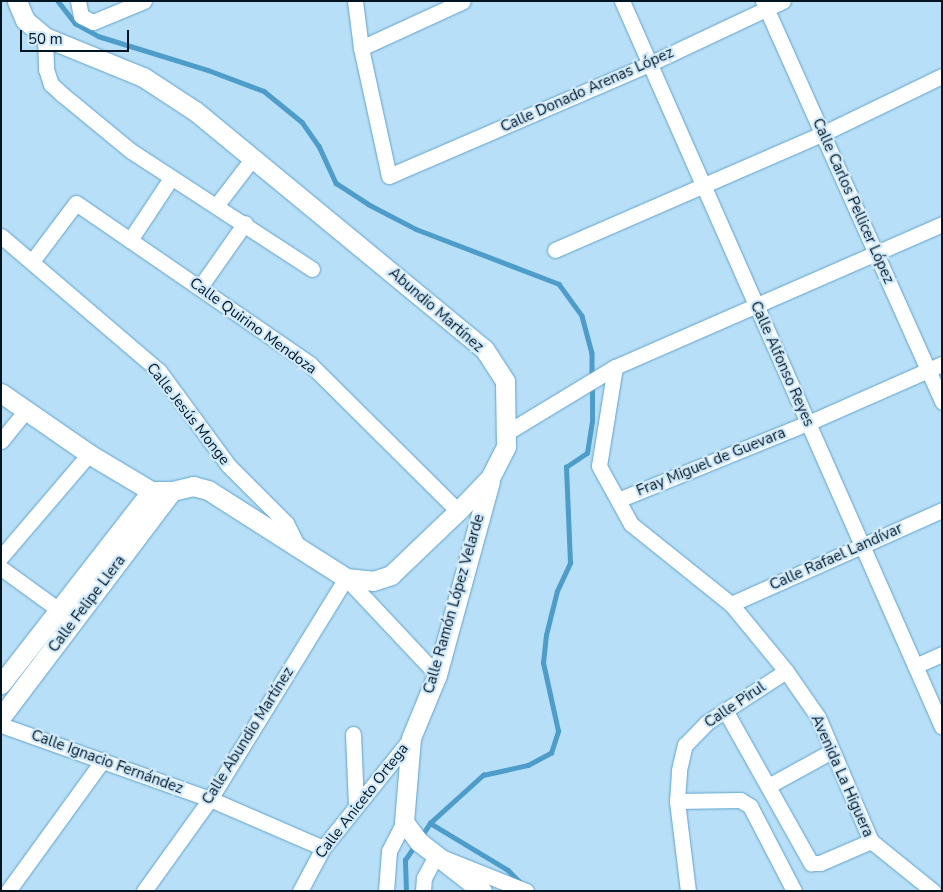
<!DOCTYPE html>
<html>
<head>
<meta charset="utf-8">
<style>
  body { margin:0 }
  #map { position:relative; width:943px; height:892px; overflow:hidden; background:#b8dff8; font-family:"Nunito Sans",sans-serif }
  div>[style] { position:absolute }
  .stream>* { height:4.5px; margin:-2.25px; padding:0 2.25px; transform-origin:2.25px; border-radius:2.25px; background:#4d9cc9 }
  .roads { filter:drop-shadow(0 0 1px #60a3ca) drop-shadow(0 0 1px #60a3ca) }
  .minor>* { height:15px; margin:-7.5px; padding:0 7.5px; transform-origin:7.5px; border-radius:7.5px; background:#fff }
  .tertiary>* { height:19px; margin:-9.5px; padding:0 9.5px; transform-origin:9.5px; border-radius:9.5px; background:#fff }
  span { translate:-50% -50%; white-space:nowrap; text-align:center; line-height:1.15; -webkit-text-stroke:4.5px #d0eafb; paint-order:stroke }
  .street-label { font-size:15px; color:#001422 }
  .frame { position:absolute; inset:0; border:2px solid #001422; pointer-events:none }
  .scale { position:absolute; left:20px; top:30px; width:109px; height:22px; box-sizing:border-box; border:2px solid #001422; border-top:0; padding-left:6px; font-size:15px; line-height:18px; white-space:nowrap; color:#001422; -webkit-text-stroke:4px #d0eafb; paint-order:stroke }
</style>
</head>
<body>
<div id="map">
  <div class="stream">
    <div style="left:58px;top:1px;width:28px;rotate:52deg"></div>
    <div style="left:75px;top:23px;width:26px;rotate:29deg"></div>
    <div style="left:98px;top:36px;width:115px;rotate:17.2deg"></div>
    <div style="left:208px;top:70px;width:60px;rotate:20.6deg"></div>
    <div style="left:264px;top:91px;width:49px;rotate:39.2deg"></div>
    <div style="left:302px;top:122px;width:29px;rotate:55deg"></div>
    <div style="left:319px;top:146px;width:41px;rotate:65.3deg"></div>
    <div style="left:336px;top:183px;width:38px;rotate:33deg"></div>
    <div style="left:368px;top:204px;width:54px;rotate:27.5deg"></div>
    <div style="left:416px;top:229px;width:153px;rotate:21deg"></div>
    <div style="left:559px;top:284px;width:39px;rotate:54deg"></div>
    <div style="left:582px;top:316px;width:38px;rotate:75deg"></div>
    <div style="left:592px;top:353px;width:24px;rotate:90deg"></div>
    <div style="left:430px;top:823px;width:91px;rotate:31.1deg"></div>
    <div style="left:508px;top:870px;width:18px;rotate:45deg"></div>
    <div style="left:421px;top:837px;width:17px;rotate:-57deg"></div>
    <div style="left:430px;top:823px;width:72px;rotate:-42.2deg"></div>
    <div style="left:483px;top:775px;width:46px;rotate:-12.5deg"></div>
    <div style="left:528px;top:765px;width:26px;rotate:-28deg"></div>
    <div style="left:551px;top:753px;width:23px;rotate:-72deg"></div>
    <div style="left:558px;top:731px;width:70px;rotate:-102.4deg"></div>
    <div style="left:543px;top:663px;width:28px;rotate:-84deg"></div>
    <div style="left:546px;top:635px;width:45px;rotate:-76deg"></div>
    <div style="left:557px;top:591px;width:31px;rotate:-65deg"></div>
    <div style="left:570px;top:563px;width:96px;rotate:-92.4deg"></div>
    <div style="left:566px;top:467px;width:25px;rotate:-34deg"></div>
    <div style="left:587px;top:453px;width:32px;rotate:-81deg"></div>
    <div style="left:592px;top:421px;width:36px;rotate:-90deg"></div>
    <div style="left:406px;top:891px;width:31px;rotate:-92deg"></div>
    <div style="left:405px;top:860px;width:18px;rotate:-56deg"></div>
  </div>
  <div class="roads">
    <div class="minor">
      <div style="left:78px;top:1px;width:15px;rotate:79deg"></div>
      <div style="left:81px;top:16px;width:13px;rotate:27deg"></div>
      <div style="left:93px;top:22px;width:55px;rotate:-22.4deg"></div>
      <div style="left:355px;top:1px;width:47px;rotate:82.7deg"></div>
      <div style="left:361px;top:48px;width:131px;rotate:77.7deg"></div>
      <div style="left:389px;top:176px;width:283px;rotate:-23.3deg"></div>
      <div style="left:649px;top:64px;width:148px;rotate:-25.2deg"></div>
      <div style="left:622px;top:1px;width:793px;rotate:66.21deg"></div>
      <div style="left:763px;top:1px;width:439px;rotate:65.9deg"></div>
      <div style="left:45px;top:37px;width:32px;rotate:88deg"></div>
      <div style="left:46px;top:69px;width:16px;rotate:72deg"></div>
      <div style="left:51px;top:84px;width:16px;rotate:43deg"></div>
      <div style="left:63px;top:95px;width:88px;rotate:39.5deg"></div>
      <div style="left:131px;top:151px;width:216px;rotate:33.1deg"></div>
      <div style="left:361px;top:48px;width:112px;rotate:-24.7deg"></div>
      <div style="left:216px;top:206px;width:59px;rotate:-52.5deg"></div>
      <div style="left:1px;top:236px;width:208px;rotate:40.5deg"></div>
      <div style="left:159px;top:371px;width:117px;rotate:53.7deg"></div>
      <div style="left:228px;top:465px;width:82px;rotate:45deg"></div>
      <div style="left:286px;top:523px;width:22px;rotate:63deg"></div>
      <div style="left:130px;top:240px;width:74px;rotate:-56.5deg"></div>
      <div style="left:555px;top:250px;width:291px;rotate:-23.5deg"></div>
      <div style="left:822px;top:134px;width:133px;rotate:-25.8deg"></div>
      <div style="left:33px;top:260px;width:71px;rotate:-53deg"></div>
      <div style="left:76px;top:203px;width:284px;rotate:34.5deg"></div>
      <div style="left:310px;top:364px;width:209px;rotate:44.8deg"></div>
      <div style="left:200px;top:287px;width:78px;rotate:-54.9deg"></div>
      <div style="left:615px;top:367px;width:100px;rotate:99.2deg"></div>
      <div style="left:599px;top:466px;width:66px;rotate:61.1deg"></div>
      <div style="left:631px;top:524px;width:128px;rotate:38.7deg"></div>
      <div style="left:731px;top:604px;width:87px;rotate:50.6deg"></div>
      <div style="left:786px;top:671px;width:56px;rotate:55.2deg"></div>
      <div style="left:818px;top:717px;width:135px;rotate:66.9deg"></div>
      <div style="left:871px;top:841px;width:80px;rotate:38.9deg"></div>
      <div style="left:506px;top:433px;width:127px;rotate:-31.2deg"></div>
      <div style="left:615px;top:367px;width:357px;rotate:-23.6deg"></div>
      <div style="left:1px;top:441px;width:40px;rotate:-51deg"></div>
      <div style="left:618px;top:500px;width:205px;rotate:-22.1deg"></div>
      <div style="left:808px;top:423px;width:146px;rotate:-23.8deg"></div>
      <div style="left:1px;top:557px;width:135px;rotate:-49.5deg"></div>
      <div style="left:1px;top:568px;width:72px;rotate:35.9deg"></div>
      <div style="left:731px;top:604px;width:231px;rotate:-24deg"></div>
      <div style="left:915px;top:666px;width:30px;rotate:-24deg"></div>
      <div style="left:725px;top:710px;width:176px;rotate:60.7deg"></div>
      <div style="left:811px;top:863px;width:9px"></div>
      <div style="left:820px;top:863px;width:56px;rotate:-23.3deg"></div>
      <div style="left:1px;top:725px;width:222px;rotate:19.5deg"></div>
      <div style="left:210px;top:799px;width:123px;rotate:23.4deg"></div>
      <div style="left:353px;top:734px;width:72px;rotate:87.6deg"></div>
      <div style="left:770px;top:785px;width:68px;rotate:-28.8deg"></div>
      <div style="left:677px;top:801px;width:63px;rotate:-0.9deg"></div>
      <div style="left:740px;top:800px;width:12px;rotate:31deg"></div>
      <div style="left:750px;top:806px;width:96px;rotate:62.6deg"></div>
      <div style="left:8px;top:891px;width:162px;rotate:-54.1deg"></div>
      <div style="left:144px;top:891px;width:113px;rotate:-54.3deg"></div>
      <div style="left:210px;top:799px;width:259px;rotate:-58.4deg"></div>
      <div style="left:346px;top:578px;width:133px;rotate:46.8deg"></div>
      <div style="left:300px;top:891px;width:49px;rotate:-61.9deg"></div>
      <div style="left:323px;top:848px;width:141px;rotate:-51.3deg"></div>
      <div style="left:386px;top:891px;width:40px;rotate:-85.7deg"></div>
      <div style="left:389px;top:851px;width:33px;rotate:-63deg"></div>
      <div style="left:423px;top:891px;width:13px;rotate:-86deg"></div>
      <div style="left:424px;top:878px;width:26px;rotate:-62deg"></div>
      <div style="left:436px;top:855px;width:97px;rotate:21.8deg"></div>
      <div style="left:688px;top:891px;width:91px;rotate:-97deg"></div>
      <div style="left:677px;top:801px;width:31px;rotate:-86deg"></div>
      <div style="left:679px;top:770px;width:26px;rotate:-77deg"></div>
      <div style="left:685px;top:745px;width:30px;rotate:-46deg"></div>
      <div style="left:706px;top:723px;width:95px;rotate:-33deg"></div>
    </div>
    <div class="tertiary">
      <div style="left:1px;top:393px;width:107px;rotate:34.7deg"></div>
      <div style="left:89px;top:454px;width:72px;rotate:30.8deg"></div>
      <div style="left:151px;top:491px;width:21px"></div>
      <div style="left:172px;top:491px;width:22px;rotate:-13deg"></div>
      <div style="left:193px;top:486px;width:16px;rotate:15deg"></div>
      <div style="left:208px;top:490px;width:164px;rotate:32.5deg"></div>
      <div style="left:346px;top:578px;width:27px;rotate:6deg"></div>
      <div style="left:373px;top:581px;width:19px;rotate:-18deg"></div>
      <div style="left:391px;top:575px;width:93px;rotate:-43.7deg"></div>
      <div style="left:458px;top:511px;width:46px;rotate:-45.9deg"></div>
      <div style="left:490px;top:478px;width:36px;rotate:-63deg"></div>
      <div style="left:506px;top:446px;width:65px;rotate:-90.9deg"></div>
      <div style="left:505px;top:381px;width:38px;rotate:-123deg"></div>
      <div style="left:484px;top:349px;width:374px;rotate:-140.5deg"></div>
      <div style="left:195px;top:111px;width:62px;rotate:-146.8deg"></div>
      <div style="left:143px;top:77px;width:106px;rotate:-157.8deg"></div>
      <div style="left:45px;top:37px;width:26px;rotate:-140deg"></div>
      <div style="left:25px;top:20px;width:21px;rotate:-113deg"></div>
      <div style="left:1px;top:684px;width:244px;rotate:-52.1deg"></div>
      <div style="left:1px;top:717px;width:283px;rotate:-52.9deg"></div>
      <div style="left:482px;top:891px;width:80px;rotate:-142.1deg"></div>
      <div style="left:419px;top:842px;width:25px;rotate:-127deg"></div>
      <div style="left:404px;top:822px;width:84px;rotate:-85.2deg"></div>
      <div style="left:411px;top:738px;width:68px;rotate:-67.6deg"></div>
      <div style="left:437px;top:675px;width:201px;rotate:-74.7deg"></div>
    </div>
  </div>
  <div class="street-label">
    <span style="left:587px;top:90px;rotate:-24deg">Calle Donado Arenas López</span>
    <span style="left:853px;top:201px;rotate:66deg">Calle Carlos Pellicer López</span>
    <span style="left:436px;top:310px;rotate:41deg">Abundio Martínez</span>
    <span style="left:253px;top:326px;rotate:36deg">Calle Quirino Mendoza</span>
    <span style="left:782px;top:364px;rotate:66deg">Calle Alfonso Reyes</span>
    <span style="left:188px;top:414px;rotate:52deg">Calle Jesús Monge</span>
    <span style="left:711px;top:462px;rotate:-22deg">Fray Miguel de Guevara</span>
    <span style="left:836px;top:557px;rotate:-24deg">Calle Rafael Landívar</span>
    <span style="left:87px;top:604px;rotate:-53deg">Calle Felipe Llera</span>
    <span style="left:454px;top:604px;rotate:-74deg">Calle Ramón López Velarde</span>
    <span style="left:735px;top:705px;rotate:-34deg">Calle Pirul</span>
    <span style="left:248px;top:736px;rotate:-58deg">Calle Abundio Martínez</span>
    <span style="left:107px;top:762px;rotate:20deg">Calle Ignacio Fernández</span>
    <span style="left:842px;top:776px;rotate:66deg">Avenida La Higuera</span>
    <span style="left:362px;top:801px;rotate:-52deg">Calle Aniceto Ortega</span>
  </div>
  <div class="frame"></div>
  <div class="scale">50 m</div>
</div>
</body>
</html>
